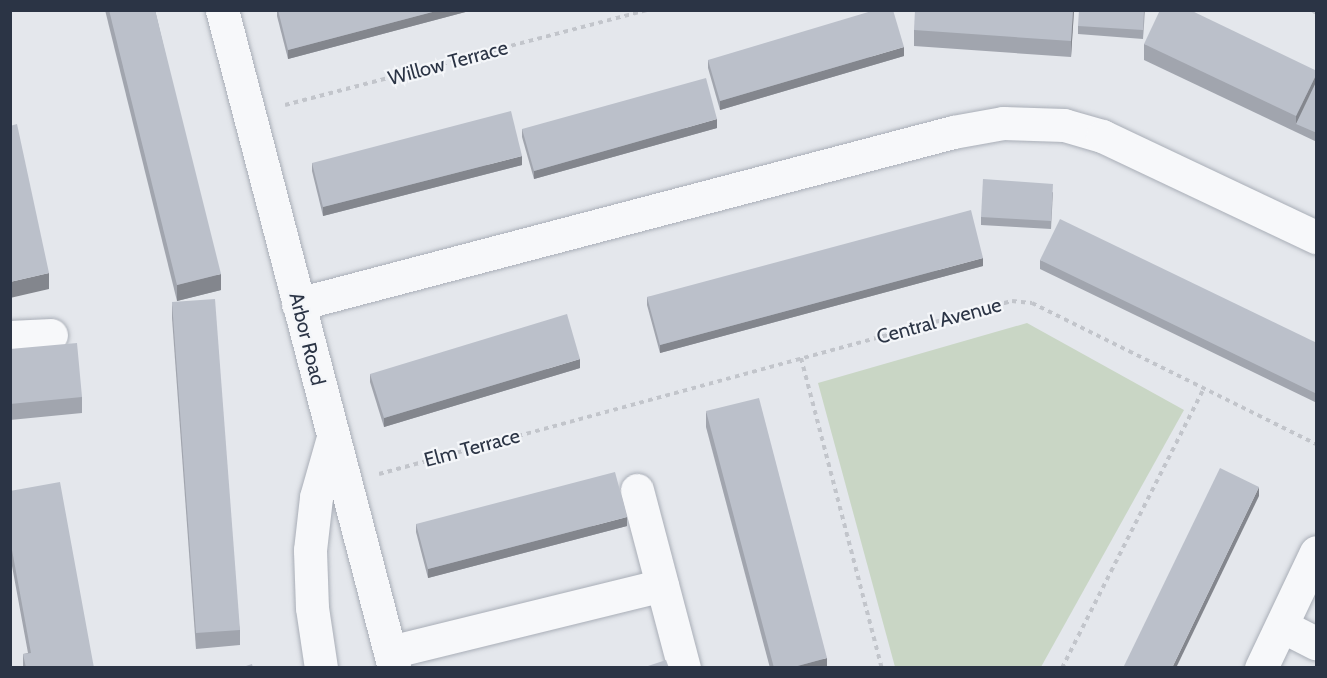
<!DOCTYPE html>
<html>
<head>
<meta charset="utf-8">
<style>
  body { margin:0 }
  #map { position:relative; width:1327px; height:678px; overflow:hidden; background:#e4e7ec; font-family:Cabin,sans-serif }
  div>[style] { position:absolute }
  .green>* { inset:0; background:#c9d6c5 }
  .path>* { height:4px; margin-top:-2px; transform-origin:0; background:repeating-linear-gradient(90deg,#c2c5cb 0 4.5px,transparent 0 9px) }
  .roads { filter:drop-shadow(0 0 2px #a9aeb7) drop-shadow(0 0 2px #a9aeb7) }
  .minor>* { height:33px; margin:-16.5px; padding:0 16.5px; transform-origin:16.5px; border-radius:16.5px; background:#f7f8fa }
  .wall>* { inset:0; background:#a1a5ae }
  .shaded-wall>* { inset:0; background:#83868d }
  .building>* { inset:0; background:#bbc0ca }
  span { translate:-50% -50%; white-space:nowrap; text-align:center; line-height:1.15; -webkit-text-stroke:4.5px #f4f6f9; paint-order:stroke }
  .street-label { font-size:20px; color:#2b3445 }
  .frame { position:absolute; inset:0; border:12px solid #2b3445; pointer-events:none }
</style>
</head>
<body>
<div id="map">
  <div class="green">
    <div style="clip-path:polygon(1027px 323px,1184px 410px,1041px 667px,895px 667px,818px 383px)"></div>
  </div>
  <div class="path">
    <div style="left:1312px;top:10px;width:5px;rotate:37deg"></div>
    <div style="left:285px;top:105px;width:374px;rotate:-14.7deg"></div>
    <div style="left:801px;top:358px;width:320px;rotate:75.4deg"></div>
    <div style="left:379px;top:474px;width:656px;rotate:-15.29deg"></div>
    <div style="left:1012px;top:301px;width:20px;rotate:6deg"></div>
    <div style="left:1032px;top:303px;width:317px;rotate:26.4deg"></div>
    <div style="left:1062px;top:668px;width:312px;rotate:-63.1deg"></div>
  </div>
  <div class="roads">
    <div class="minor">
      <div style="left:222px;top:10px;width:680px;rotate:75.35deg"></div>
      <div style="left:298px;top:304px;width:677px;rotate:-14.71deg"></div>
      <div style="left:953px;top:132px;width:51px;rotate:-10.2deg"></div>
      <div style="left:1003px;top:123px;width:61px;rotate:1.9deg"></div>
      <div style="left:1064px;top:125px;width:40px;rotate:16deg"></div>
      <div style="left:1102px;top:136px;width:237px;rotate:25.3deg"></div>
      <div style="left:10px;top:337px;width:41px;rotate:-2.8deg"></div>
      <div style="left:637px;top:490px;width:184px;rotate:75.2deg"></div>
      <div style="left:1282px;top:626px;width:38px;rotate:27deg"></div>
      <div style="left:390px;top:652px;width:280px;rotate:-13.8deg"></div>
      <div style="left:321px;top:668px;width:61px;rotate:-98.5deg"></div>
      <div style="left:312px;top:608px;width:58px;rotate:-92deg"></div>
      <div style="left:310px;top:550px;width:53px;rotate:-83.5deg"></div>
      <div style="left:316px;top:497px;width:58px;rotate:-74.1deg"></div>
      <div style="left:1261px;top:668px;width:128px;rotate:-64.6deg"></div>
    </div>
  </div>
  <div class="wall">
    <div style="clip-path:polygon(105px 10px,155px 10px,221px 290px,177px 301px)"></div>
    <div style="clip-path:polygon(277px 10px,473px 10px,288px 59px,277px 16px)"></div>
    <div style="clip-path:polygon(1074px 10px,1071px 57px,914px 46px,914px 30px)"></div>
    <div style="clip-path:polygon(1145px 10px,1143px 39px,1078px 34px,1078px 26px)"></div>
    <div style="clip-path:polygon(1144px 44px,1317px 71px,1317px 142px,1144px 60px)"></div>
    <div style="clip-path:polygon(904px 56px,720px 110px,708px 68px,708px 60px)"></div>
    <div style="clip-path:polygon(717px 128px,534px 179px,522px 137px,522px 129px)"></div>
    <div style="clip-path:polygon(312px 163px,522px 165px,323px 216px,312px 171px)"></div>
    <div style="clip-path:polygon(1053px 192px,1051px 229px,981px 225px,981px 217px)"></div>
    <div style="clip-path:polygon(1040px 260px,1317px 343px,1317px 403px,1040px 269px)"></div>
    <div style="clip-path:polygon(983px 266px,660px 353px,647px 305px,647px 297px)"></div>
    <div style="clip-path:polygon(172px 302px,240px 630px,240px 645px,196px 649px,172px 318px)"></div>
    <div style="clip-path:polygon(10px 349px,82px 397px,82px 413px,10px 420px)"></div>
    <div style="clip-path:polygon(580px 368px,384px 427px,370px 382px,370px 374px)"></div>
    <div style="clip-path:polygon(706px 411px,827px 668px,770px 668px,706px 427px)"></div>
    <div style="clip-path:polygon(10px 491px,94px 668px,23px 668px,23px 654px,28px 653px,12px 566px,10px 567px)"></div>
    <div style="clip-path:polygon(416px 524px,627px 526px,428px 578px,416px 532px)"></div>
  </div>
  <div class="shaded-wall">
    <div style="clip-path:polygon(440px 10px,473px 10px,288px 59px,288px 50px)"></div>
    <div style="clip-path:polygon(1073px 10px,1074px 10px,1071px 57px,1071px 41px)"></div>
    <div style="clip-path:polygon(904px 47px,904px 56px,720px 110px,720px 101px)"></div>
    <div style="clip-path:polygon(1317px 73px,1317px 89px,1296px 124px,1296px 116px)"></div>
    <div style="clip-path:polygon(717px 119px,717px 128px,534px 179px,534px 171px)"></div>
    <div style="clip-path:polygon(522px 156px,522px 165px,323px 216px,323px 207px)"></div>
    <div style="clip-path:polygon(983px 258px,983px 266px,660px 353px,660px 345px)"></div>
    <div style="clip-path:polygon(49px 273px,49px 289px,10px 298px,10px 282px)"></div>
    <div style="clip-path:polygon(221px 274px,221px 290px,177px 301px,177px 285px)"></div>
    <div style="clip-path:polygon(580px 359px,580px 368px,384px 427px,384px 418px)"></div>
    <div style="clip-path:polygon(1259px 487px,1259px 496px,1176px 668px,1172px 668px)"></div>
    <div style="clip-path:polygon(627px 517px,627px 526px,428px 578px,428px 569px)"></div>
    <div style="clip-path:polygon(827px 658px,827px 668px,790px 668px)"></div>
  </div>
  <div class="building">
    <div style="clip-path:polygon(109px 10px,155px 10px,221px 274px,177px 285px)"></div>
    <div style="clip-path:polygon(278px 10px,440px 10px,288px 50px)"></div>
    <div style="clip-path:polygon(875px 10px,893px 10px,904px 47px,720px 101px,708px 60px)"></div>
    <div style="clip-path:polygon(915px 10px,1073px 10px,1071px 41px,914px 30px)"></div>
    <div style="clip-path:polygon(1079px 10px,1144px 10px,1143px 30px,1078px 26px)"></div>
    <div style="clip-path:polygon(1160px 10px,1190px 10px,1317px 71px,1317px 73px,1296px 116px,1144px 44px)"></div>
    <div style="clip-path:polygon(706px 78px,717px 119px,534px 171px,522px 129px)"></div>
    <div style="clip-path:polygon(1317px 80px,1317px 133px,1296px 124px)"></div>
    <div style="clip-path:polygon(511px 111px,522px 156px,323px 207px,312px 163px)"></div>
    <div style="clip-path:polygon(17px 124px,49px 273px,10px 282px,10px 126px)"></div>
    <div style="clip-path:polygon(983px 179px,1053px 184px,1051px 221px,981px 217px)"></div>
    <div style="clip-path:polygon(971px 210px,983px 258px,660px 345px,647px 297px)"></div>
    <div style="clip-path:polygon(1060px 219px,1317px 343px,1317px 394px,1040px 260px)"></div>
    <div style="clip-path:polygon(215px 299px,240px 630px,196px 633px,172px 302px)"></div>
    <div style="clip-path:polygon(567px 314px,580px 359px,384px 418px,370px 374px)"></div>
    <div style="clip-path:polygon(77px 343px,82px 397px,10px 404px,10px 349px)"></div>
    <div style="clip-path:polygon(759px 398px,827px 658px,790px 668px,774px 668px,706px 411px)"></div>
    <div style="clip-path:polygon(1220px 468px,1259px 487px,1172px 668px,1123px 668px)"></div>
    <div style="clip-path:polygon(615px 472px,627px 517px,428px 569px,416px 524px)"></div>
    <div style="clip-path:polygon(60px 482px,94px 668px,26px 668px,23px 654px,31px 653px,12px 550px,10px 551px,10px 491px)"></div>
    <div style="clip-path:polygon(666px 660px,669px 668px,642px 668px)"></div>
    <div style="clip-path:polygon(252px 664px,253px 668px,240px 668px)"></div>
  </div>
  <div class="street-label">
    <span style="left:448px;top:63px;rotate:-15deg">Willow Terrace</span>
    <span style="left:939px;top:321px;rotate:-15deg">Central Avenue</span>
    <span style="left:307px;top:339px;rotate:76deg">Arbor Road</span>
    <span style="left:472px;top:448px;rotate:-15deg">Elm Terrace</span>
  </div>
  <div class="frame"></div>
</div>
</body>
</html>
